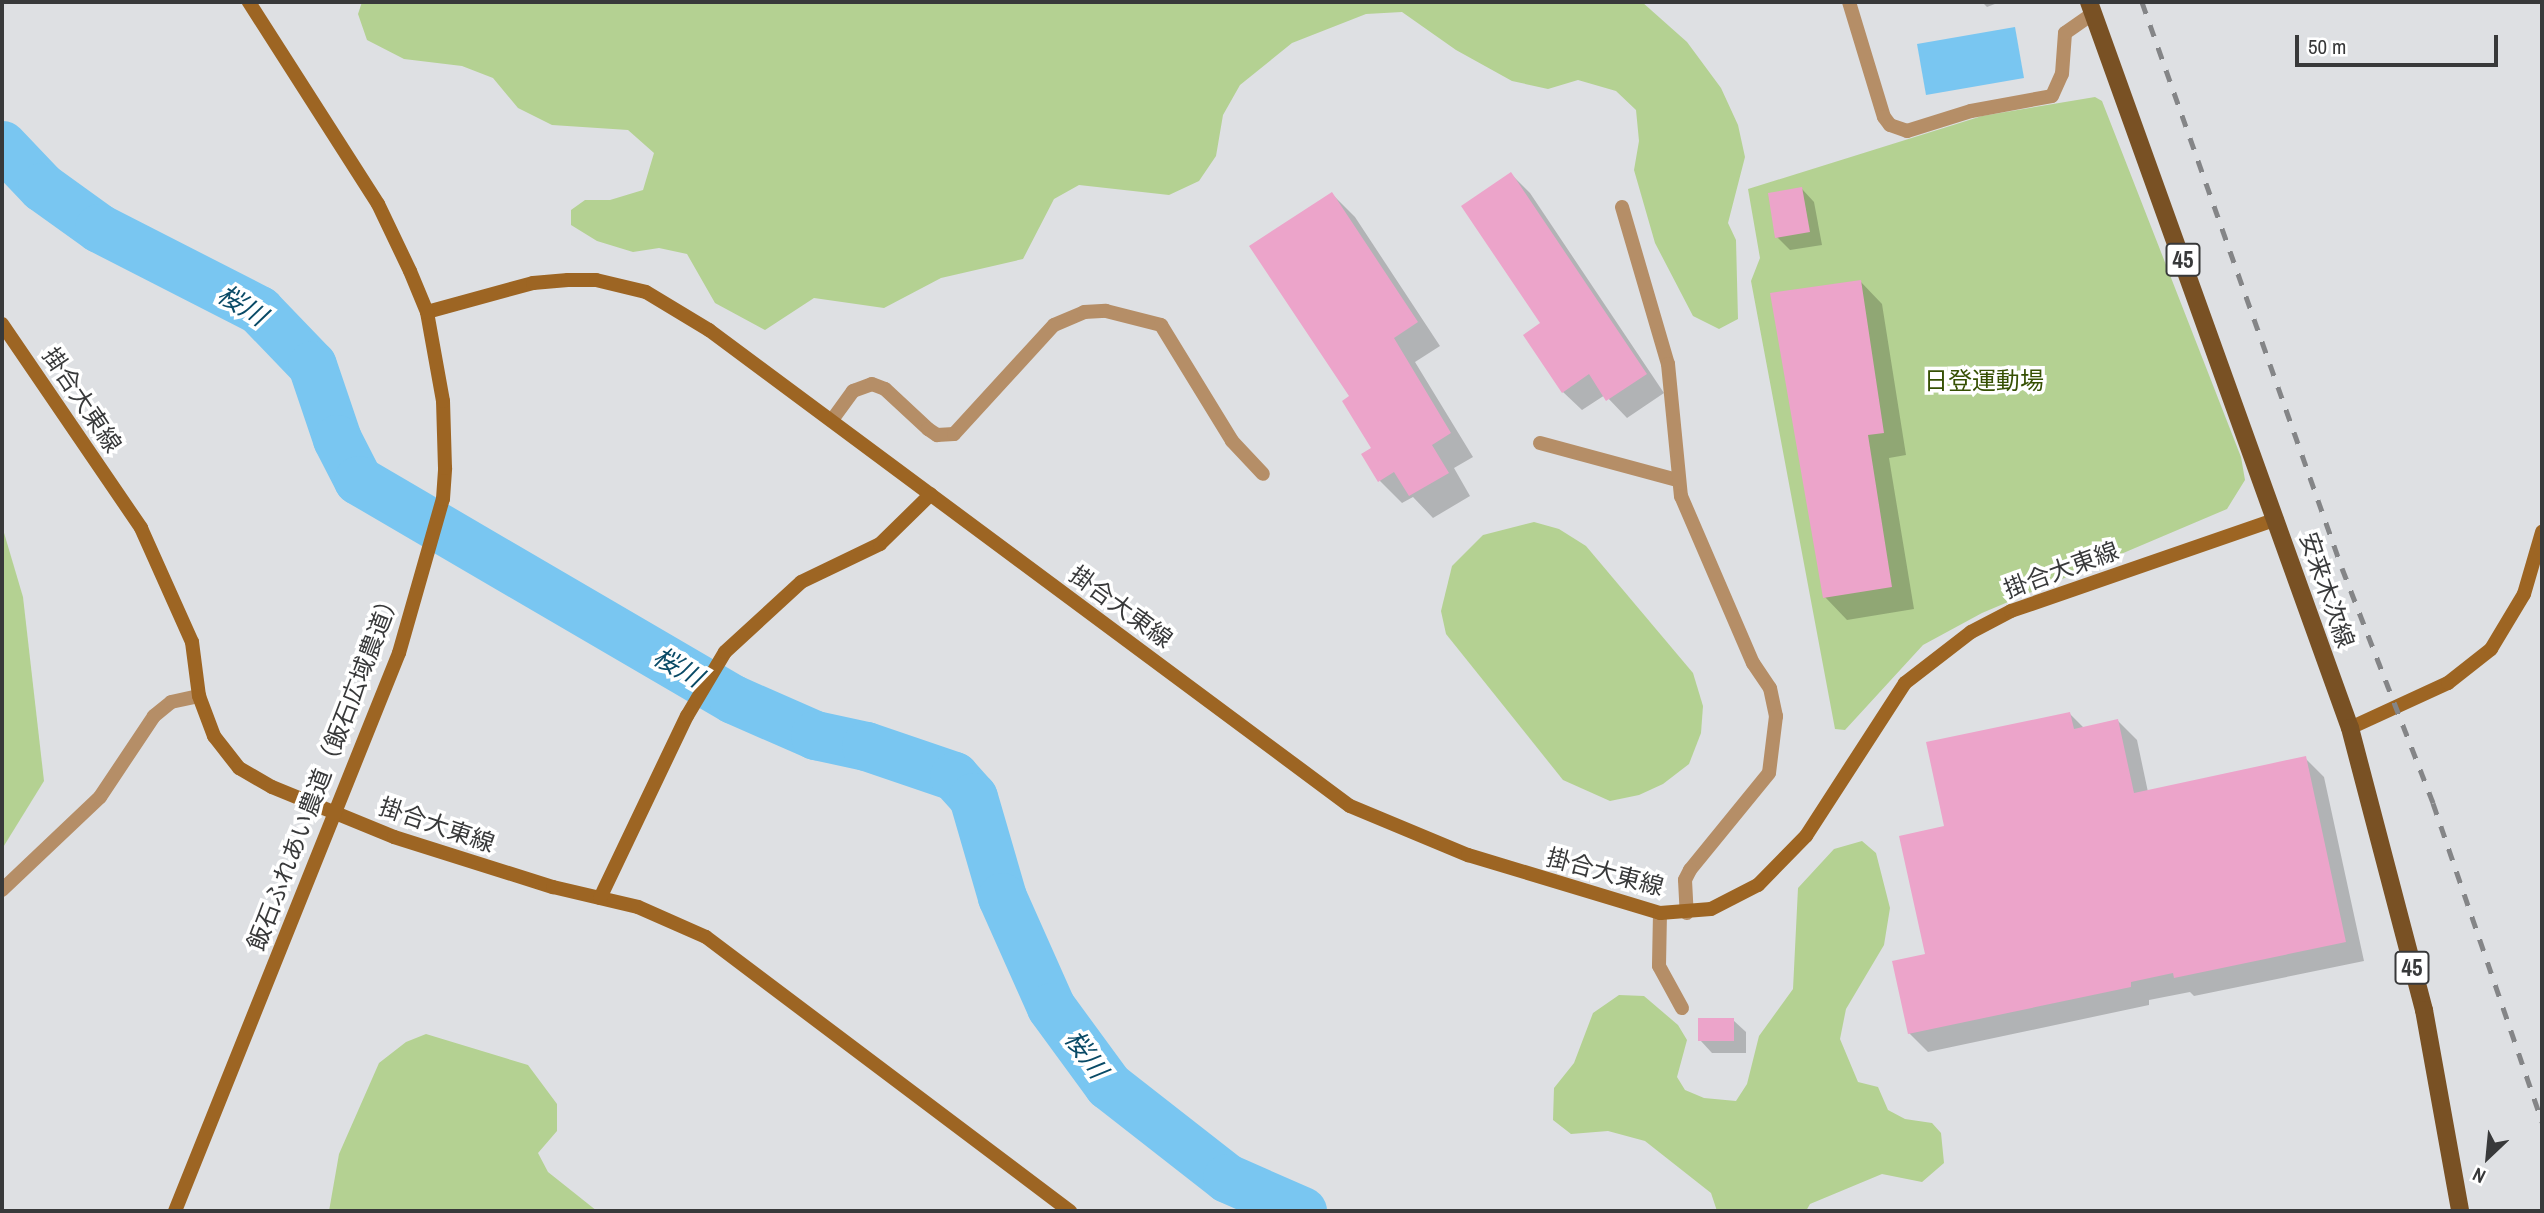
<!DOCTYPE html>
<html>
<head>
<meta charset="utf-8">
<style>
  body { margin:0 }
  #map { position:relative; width:2544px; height:1213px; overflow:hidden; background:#dee0e3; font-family:"Archivo Narrow","Noto Sans JP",sans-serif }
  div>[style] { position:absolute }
  .green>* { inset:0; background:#b4d192 }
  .water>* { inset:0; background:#79c6f1 }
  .shadow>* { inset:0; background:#0003 }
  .river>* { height:49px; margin:-24.5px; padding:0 24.5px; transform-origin:24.5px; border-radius:24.5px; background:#79c6f1 }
  .building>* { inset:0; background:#eca4ca }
  .lane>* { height:14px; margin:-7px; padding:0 7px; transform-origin:7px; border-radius:7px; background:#b58e67 }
  .street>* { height:14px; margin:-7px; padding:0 7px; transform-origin:7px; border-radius:7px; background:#b58e67 }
  .secondary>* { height:14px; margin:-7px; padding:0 7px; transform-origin:7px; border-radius:7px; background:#9d6523 }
  .primary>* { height:18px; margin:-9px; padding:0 9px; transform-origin:9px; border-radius:9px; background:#795124 }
  .rail>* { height:5px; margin-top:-2.5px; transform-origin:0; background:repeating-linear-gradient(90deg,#848587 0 12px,transparent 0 24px) }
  span { translate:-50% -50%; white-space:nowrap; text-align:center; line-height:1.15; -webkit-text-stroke:7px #fff; paint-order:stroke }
  .shield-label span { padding:2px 5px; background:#fff; border:2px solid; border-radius:5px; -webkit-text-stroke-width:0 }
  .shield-label { font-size:23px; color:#38393a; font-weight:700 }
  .park-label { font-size:24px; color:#365003 }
  .street-label { font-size:24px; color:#38393a }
  .water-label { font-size:26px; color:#094a66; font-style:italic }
  .frame { position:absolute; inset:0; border:4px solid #38393a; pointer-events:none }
  .north { position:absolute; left:2453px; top:1122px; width:70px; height:70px; -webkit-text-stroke:5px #fff; paint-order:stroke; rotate:206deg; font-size:19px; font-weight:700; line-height:28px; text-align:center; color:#38393a }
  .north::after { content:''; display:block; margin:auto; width:24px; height:32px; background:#38393a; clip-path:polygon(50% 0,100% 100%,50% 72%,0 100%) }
  .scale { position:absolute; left:2295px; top:35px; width:203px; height:32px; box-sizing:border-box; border:4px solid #38393a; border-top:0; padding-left:9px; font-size:21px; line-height:24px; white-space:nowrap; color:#38393a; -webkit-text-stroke:5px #fff; paint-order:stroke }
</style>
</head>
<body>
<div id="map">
  <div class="green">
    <div style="clip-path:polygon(362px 2px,1642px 2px,1687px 42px,1721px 88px,1738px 125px,1745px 157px,1728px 223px,1736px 240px,1738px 319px,1719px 329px,1693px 316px,1655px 243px,1634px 170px,1639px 141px,1636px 110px,1616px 91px,1578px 80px,1548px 89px,1512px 81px,1456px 50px,1402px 12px,1366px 14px,1292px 43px,1240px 85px,1223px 115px,1216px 156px,1199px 181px,1169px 195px,1079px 185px,1054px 199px,1023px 259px,941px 278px,884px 308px,814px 298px,765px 330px,715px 303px,687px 254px,659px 248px,633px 252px,597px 241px,571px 225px,571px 210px,585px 200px,610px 200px,643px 190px,654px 153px,628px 130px,552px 125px,518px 108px,493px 78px,462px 66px,404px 59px,367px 40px,358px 14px)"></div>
    <div style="clip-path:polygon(2095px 97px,2102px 101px,2241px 457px,2245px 480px,2227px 509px,1982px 613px,1923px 645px,1845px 730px,1835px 729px,1751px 281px,1760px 258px,1748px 189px,1982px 116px)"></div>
    <div style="clip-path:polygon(1534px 522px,1559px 529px,1586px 546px,1693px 673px,1703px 706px,1701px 733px,1689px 764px,1663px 784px,1639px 795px,1610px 801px,1563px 780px,1446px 634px,1441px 611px,1452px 566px,1483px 535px)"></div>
    <div style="clip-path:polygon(2px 526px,23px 597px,44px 781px,2px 849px)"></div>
    <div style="clip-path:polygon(1862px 841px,1876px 853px,1890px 908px,1884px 945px,1846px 1009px,1840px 1039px,1858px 1082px,1878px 1087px,1888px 1110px,1905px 1119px,1932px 1123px,1941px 1133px,1944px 1163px,1922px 1182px,1882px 1174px,1810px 1204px,1806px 1211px,1717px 1211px,1711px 1193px,1645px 1141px,1608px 1131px,1571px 1134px,1553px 1120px,1554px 1088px,1574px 1063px,1593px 1013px,1619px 995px,1644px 996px,1678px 1025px,1687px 1040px,1677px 1077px,1685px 1090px,1704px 1098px,1736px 1101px,1747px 1084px,1759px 1036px,1793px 989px,1798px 888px,1834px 849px)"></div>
    <div style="clip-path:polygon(426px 1034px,528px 1065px,557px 1104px,557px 1131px,538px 1153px,548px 1172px,597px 1211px,329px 1211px,339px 1154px,379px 1063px,406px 1042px)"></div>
  </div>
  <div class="water">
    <div style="clip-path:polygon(2015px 27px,2024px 78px,1926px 95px,1917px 44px)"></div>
  </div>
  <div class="shadow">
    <div style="clip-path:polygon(1982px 2px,2000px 2px,1987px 7px)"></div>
    <div style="clip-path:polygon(1511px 174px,1530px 193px,1664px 393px,1627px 418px,1605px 395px,1582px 410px,1563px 392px,1542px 324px)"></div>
    <div style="clip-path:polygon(1802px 189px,1814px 202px,1822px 245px,1790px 250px,1777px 237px)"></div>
    <div style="clip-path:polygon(1332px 194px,1355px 217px,1440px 346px,1415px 362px,1473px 457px,1454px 468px,1470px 496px,1433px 518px,1413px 497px,1402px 503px,1380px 481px,1373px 449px,1351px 397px)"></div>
    <div style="clip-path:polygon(1860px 281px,1882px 304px,1906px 455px,1889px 458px,1914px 609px,1847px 620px,1825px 597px)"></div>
    <div style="clip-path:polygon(2070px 714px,2084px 728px,2118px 721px,2137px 740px,2148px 792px,2305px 758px,2324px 777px,2364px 961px,2194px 996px,2190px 992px,2149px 1000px,2149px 1005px,1928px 1052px,1909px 1033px,1927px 955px,1946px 828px)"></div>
    <div style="clip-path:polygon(1733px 1020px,1746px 1032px,1746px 1053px,1712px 1053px,1700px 1040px)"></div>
  </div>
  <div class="river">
    <div style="left:2px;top:145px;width:58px;rotate:46.4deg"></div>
    <div style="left:42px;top:187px;width:70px;rotate:35.7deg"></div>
    <div style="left:99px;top:228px;width:180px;rotate:27.1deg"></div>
    <div style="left:259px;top:310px;width:76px;rotate:46.1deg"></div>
    <div style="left:312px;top:365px;width:78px;rotate:71.3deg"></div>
    <div style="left:337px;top:439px;width:46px;rotate:62.9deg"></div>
    <div style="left:358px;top:480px;width:434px;rotate:30.3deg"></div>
    <div style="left:733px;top:699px;width:90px;rotate:23.7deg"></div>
    <div style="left:815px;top:735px;width:52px;rotate:12.2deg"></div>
    <div style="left:866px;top:746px;width:93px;rotate:18.8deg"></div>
    <div style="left:954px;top:776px;width:28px;rotate:48deg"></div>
    <div style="left:973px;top:797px;width:104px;rotate:73.8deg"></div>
    <div style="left:1002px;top:897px;width:120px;rotate:66deg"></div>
    <div style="left:1051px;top:1007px;width:97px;rotate:53.8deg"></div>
    <div style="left:1108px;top:1085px;width:151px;rotate:38deg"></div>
    <div style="left:1227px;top:1178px;width:82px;rotate:23.7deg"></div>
  </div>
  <div class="building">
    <div style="clip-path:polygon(1511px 172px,1647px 374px,1606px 401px,1589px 374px,1562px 393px,1523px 335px,1540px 323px,1461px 206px)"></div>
    <div style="clip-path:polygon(1802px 187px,1810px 232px,1775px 238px,1768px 193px)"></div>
    <div style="clip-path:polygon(1332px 192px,1418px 322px,1394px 338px,1451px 433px,1432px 445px,1449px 473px,1409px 496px,1394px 472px,1378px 482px,1361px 454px,1371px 448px,1342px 401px,1349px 396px,1249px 246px)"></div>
    <div style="clip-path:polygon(1861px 280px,1884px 433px,1868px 435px,1892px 587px,1823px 598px,1770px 293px)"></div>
    <div style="clip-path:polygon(2070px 712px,2074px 729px,2118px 719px,2134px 793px,2306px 756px,2346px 942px,2174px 978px,2173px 973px,2131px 982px,2131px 987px,1908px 1034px,1892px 961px,1925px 954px,1899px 836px,1944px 826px,1926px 742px)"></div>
    <div style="clip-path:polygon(1698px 1018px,1734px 1018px,1734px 1041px,1698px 1041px)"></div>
  </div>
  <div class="lane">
    <div style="left:1540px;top:443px;width:142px;rotate:15.1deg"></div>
    <div style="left:1660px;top:913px;width:53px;rotate:91.1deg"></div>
    <div style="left:1659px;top:966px;width:48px;rotate:61.3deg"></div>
  </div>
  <div class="street">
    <div style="left:1849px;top:2px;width:120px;rotate:73.1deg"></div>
    <div style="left:1884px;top:117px;width:10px;rotate:53deg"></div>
    <div style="left:1890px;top:125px;width:18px;rotate:19deg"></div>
    <div style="left:1907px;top:131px;width:67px;rotate:-17.4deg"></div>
    <div style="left:1971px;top:111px;width:82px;rotate:-10.5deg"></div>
    <div style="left:2052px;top:96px;width:24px;rotate:-66deg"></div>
    <div style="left:2062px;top:74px;width:41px;rotate:-85.8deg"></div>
    <div style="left:2065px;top:33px;width:35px;rotate:-35deg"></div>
    <div style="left:1622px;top:207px;width:164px;rotate:73.7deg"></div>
    <div style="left:1668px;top:364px;width:133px;rotate:84.4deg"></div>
    <div style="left:1681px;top:496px;width:182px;rotate:66.7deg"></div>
    <div style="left:1753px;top:663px;width:30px;rotate:56deg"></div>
    <div style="left:1770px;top:688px;width:29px;rotate:78deg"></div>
    <div style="left:1776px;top:716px;width:57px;rotate:97deg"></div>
    <div style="left:1769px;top:773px;width:125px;rotate:129.2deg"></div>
    <div style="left:1690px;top:870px;width:11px;rotate:117deg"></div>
    <div style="left:1685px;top:880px;width:33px;rotate:87deg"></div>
    <div style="left:832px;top:420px;width:36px;rotate:-54deg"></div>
    <div style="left:853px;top:391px;width:20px;rotate:-20deg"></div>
    <div style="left:872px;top:384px;width:14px;rotate:21deg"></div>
    <div style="left:885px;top:389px;width:59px;rotate:42.9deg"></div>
    <div style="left:928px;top:429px;width:11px;rotate:34deg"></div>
    <div style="left:937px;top:435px;width:17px;rotate:-3deg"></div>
    <div style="left:954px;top:434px;width:148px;rotate:-47.5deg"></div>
    <div style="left:1054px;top:325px;width:33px;rotate:-23deg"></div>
    <div style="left:1084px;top:312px;width:22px;rotate:-3deg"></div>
    <div style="left:1106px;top:311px;width:57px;rotate:14.3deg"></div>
    <div style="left:1161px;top:325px;width:136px;rotate:58.5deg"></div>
    <div style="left:1232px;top:441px;width:45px;rotate:46.8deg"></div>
    <div style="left:2px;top:890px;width:135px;rotate:-43.5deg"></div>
    <div style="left:100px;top:797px;width:97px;rotate:-56.3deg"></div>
    <div style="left:154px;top:716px;width:22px;rotate:-39deg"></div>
    <div style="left:171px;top:702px;width:29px;rotate:-12deg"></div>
  </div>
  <div class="secondary">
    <div style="left:427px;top:312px;width:110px;rotate:-15.3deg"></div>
    <div style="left:533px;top:283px;width:35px;rotate:-5deg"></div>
    <div style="left:568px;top:280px;width:28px"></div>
    <div style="left:596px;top:280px;width:51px;rotate:13.5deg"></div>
    <div style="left:646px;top:292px;width:74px;rotate:31.1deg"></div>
    <div style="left:709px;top:330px;width:798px;rotate:36.6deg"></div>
    <div style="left:1350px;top:806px;width:128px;rotate:22.6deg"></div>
    <div style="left:1468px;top:855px;width:201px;rotate:16.8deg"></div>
    <div style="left:1660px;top:913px;width:51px;rotate:-4.5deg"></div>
    <div style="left:1711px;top:909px;width:53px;rotate:-27.1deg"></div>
    <div style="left:1758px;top:885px;width:69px;rotate:-45.6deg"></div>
    <div style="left:1806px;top:836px;width:182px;rotate:-57.1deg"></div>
    <div style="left:1905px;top:683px;width:83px;rotate:-37.7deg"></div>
    <div style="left:1971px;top:632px;width:45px;rotate:-27.7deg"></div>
    <div style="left:2011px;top:611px;width:281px;rotate:-19.1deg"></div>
    <div style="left:2px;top:324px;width:247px;rotate:55.7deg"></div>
    <div style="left:141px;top:528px;width:125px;rotate:65.9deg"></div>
    <div style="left:192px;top:642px;width:54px;rotate:82.6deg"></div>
    <div style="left:199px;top:696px;width:43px;rotate:69.4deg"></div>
    <div style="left:214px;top:736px;width:41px;rotate:52deg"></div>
    <div style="left:239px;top:768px;width:38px;rotate:30deg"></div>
    <div style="left:272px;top:787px;width:132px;rotate:22.3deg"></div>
    <div style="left:394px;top:837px;width:167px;rotate:17.5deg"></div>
    <div style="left:553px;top:887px;width:87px;rotate:13.2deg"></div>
    <div style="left:638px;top:907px;width:74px;rotate:23.8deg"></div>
    <div style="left:706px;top:937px;width:456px;rotate:37deg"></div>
    <div style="left:2350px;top:728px;width:108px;rotate:-24.7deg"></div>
    <div style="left:2448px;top:683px;width:55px;rotate:-38.3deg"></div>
    <div style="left:2491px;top:649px;width:64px;rotate:-59deg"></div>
    <div style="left:2524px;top:594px;width:65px;rotate:-73.8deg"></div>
    <div style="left:600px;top:898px;width:202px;rotate:-64.5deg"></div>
    <div style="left:687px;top:716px;width:74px;rotate:-59.3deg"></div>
    <div style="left:725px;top:652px;width:103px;rotate:-42.6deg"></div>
    <div style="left:801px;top:582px;width:88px;rotate:-25.7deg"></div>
    <div style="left:880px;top:544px;width:71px;rotate:-44.4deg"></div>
    <div style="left:175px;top:1211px;width:601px;rotate:-68.13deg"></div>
    <div style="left:399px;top:653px;width:160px;rotate:-74.1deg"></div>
    <div style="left:443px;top:499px;width:31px;rotate:-86deg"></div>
    <div style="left:445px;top:468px;width:67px;rotate:-91.7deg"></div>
    <div style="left:443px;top:401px;width:90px;rotate:-100.2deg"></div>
    <div style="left:427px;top:312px;width:44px;rotate:-112.5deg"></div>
    <div style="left:410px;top:271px;width:74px;rotate:-115.5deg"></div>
    <div style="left:378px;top:204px;width:240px;rotate:-122.6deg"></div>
  </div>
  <div class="primary">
    <div style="left:2089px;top:2px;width:771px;rotate:70.23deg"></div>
    <div style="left:2350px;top:728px;width:292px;rotate:75.3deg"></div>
    <div style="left:2424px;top:1010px;width:204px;rotate:79.8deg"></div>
  </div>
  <div class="rail">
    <div style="left:2142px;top:2px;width:600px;rotate:70.54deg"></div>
    <div style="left:2342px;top:568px;width:252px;rotate:68.8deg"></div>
    <div style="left:2433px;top:803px;width:337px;rotate:71.1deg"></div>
  </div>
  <div class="shield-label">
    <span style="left:2183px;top:260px">45</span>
    <span style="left:2412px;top:968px">45</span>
  </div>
  <div class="park-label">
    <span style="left:1984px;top:381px">日登運動場</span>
  </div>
  <div class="street-label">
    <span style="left:82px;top:400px;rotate:56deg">掛合大東線</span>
    <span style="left:2061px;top:570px;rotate:-20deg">掛合大東線</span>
    <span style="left:2327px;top:590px;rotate:71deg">安来木次線</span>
    <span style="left:1121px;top:607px;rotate:36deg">掛合大東線</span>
    <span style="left:324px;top:770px;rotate:-69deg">飯石ふれあい農道（飯石広域農道）</span>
    <span style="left:437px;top:825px;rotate:19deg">掛合大東線</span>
    <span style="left:1605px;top:872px;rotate:15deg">掛合大東線</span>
  </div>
  <div class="water-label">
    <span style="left:242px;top:305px;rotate:32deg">桜川</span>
    <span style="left:678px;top:667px;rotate:30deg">桜川</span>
    <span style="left:1086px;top:1054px;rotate:54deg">桜川</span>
  </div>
  <div class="frame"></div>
  <div class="north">N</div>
  <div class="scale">50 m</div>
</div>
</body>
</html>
